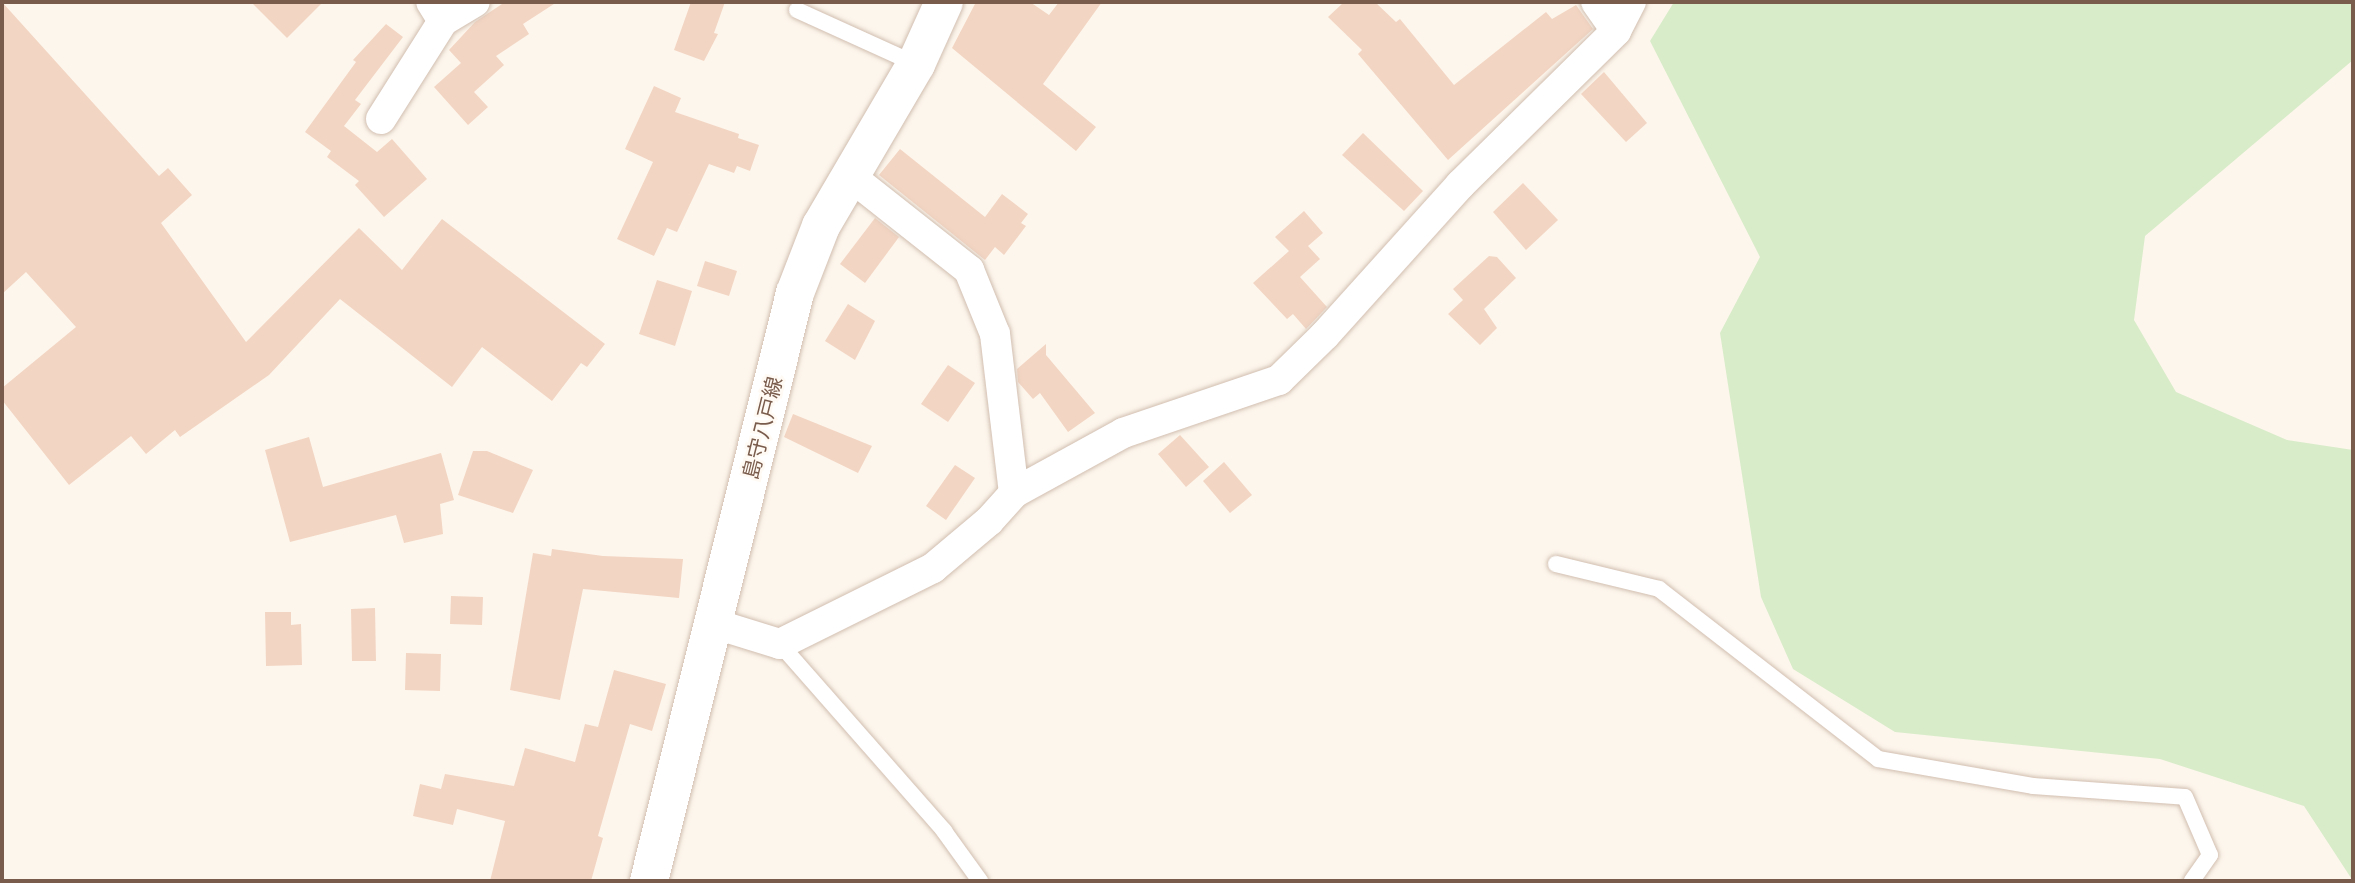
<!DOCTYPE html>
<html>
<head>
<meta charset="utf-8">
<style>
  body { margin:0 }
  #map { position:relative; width:2355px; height:883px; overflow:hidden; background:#fdf6ec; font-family:"Titillium Web","Noto Sans JP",sans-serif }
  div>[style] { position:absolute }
  .green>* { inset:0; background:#d8ecc9 }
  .building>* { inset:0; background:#f3d5c3 }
  .roads { filter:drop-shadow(0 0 2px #d1beb0) drop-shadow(0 0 2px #d1beb0) }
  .service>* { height:16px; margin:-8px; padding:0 8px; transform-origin:8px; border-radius:8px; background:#fff }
  .minor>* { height:30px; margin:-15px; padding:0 15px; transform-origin:15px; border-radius:15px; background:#fff }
  .secondary>* { height:38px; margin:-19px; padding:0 19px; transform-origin:19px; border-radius:19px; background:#fff }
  span { translate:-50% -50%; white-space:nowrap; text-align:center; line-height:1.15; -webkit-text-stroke:5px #fffaf3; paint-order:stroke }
  .street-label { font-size:21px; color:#7a5c4d }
  .frame { position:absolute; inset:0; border:4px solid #7a5c4d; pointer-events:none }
</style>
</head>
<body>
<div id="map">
  <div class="green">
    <div style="clip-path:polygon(1674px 2px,2353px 2px,2353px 60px,2145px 236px,2134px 320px,2176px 392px,2287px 440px,2353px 450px,2353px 881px,2304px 806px,2160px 759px,1895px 732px,1793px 669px,1761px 597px,1720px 333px,1760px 257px,1650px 41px)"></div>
  </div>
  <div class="building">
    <div style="clip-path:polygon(2px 2px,159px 176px,168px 168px,192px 195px,161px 223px,246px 342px,359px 228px,402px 270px,442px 219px,605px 344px,587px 367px,581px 363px,552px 401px,482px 347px,452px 387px,340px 299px,269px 375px,180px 437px,175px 430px,146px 454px,131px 436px,69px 485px,2px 400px,2px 388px,76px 327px,26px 272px,2px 294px)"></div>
    <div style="clip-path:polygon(251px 2px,323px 2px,287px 38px)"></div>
    <div style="clip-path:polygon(505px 2px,557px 2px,523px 24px,529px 34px,496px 56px,504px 65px,474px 92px,488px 107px,468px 125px,434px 87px,461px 63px,449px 50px,475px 22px)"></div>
    <div style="clip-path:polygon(691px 2px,725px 2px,714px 33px,718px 34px,704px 61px,674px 50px)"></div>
    <div style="clip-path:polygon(976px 2px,1030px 2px,1049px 15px,1059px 2px,1102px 2px,1043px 84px,1096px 127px,1076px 151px,952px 48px)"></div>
    <div style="clip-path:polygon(1344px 2px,1375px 2px,1396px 22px,1400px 19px,1454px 85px,1546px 12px,1552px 19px,1576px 5px,1593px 29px,1448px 160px,1358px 54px,1362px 50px,1328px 17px)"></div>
    <div style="clip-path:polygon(386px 24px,403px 37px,355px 100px,361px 104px,344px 126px,377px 152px,392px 139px,427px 179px,384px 217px,355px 185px,359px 181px,327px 157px,331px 151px,305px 132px,356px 62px,353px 60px)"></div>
    <div style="clip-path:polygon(1604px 72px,1647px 123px,1626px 142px,1581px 94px)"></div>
    <div style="clip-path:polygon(654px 86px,681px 98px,675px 112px,739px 134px,738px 138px,759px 145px,750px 171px,737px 166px,734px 173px,709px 164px,677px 232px,667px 228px,654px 256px,617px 239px,653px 162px,625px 149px)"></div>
    <div style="clip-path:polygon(1363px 133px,1423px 191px,1404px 211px,1342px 155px)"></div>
    <div style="clip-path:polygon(900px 149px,985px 217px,1002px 194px,1028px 214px,1021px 223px,1026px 226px,1004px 255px,995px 247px,985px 260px,879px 175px)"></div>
    <div style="clip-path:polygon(1523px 183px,1558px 220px,1526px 250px,1493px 212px)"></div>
    <div style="clip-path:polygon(1304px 211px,1323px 233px,1308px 246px,1320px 259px,1300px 277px,1327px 307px,1306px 329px,1293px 314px,1287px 319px,1253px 283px,1289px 251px,1275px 237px)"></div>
    <div style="clip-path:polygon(875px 218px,899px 237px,865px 283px,840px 264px)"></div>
    <div style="clip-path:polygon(1489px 256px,1497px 257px,1516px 278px,1484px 309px,1497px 328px,1480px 345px,1448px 314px,1463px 300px,1453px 289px)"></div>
    <div style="clip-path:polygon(705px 261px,737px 271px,729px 296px,697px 286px)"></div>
    <div style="clip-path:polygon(657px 280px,692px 291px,675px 346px,639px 334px)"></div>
    <div style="clip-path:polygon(848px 304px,875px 321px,855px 360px,825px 341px)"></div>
    <div style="clip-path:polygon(1046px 344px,1046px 355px,1095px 413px,1068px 432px,1040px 393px,1033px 399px,1018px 382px,1017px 369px)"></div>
    <div style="clip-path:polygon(948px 365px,975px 383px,948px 422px,921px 404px)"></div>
    <div style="clip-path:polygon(793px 414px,872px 446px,858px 473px,784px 437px)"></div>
    <div style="clip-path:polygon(1180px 435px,1209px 467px,1186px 487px,1158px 454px)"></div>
    <div style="clip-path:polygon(309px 437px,323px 487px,441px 453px,454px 500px,440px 504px,443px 534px,404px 543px,396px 515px,290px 542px,265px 450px)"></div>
    <div style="clip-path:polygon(473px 451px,487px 451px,533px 470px,513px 513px,458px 495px)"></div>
    <div style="clip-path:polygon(1224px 462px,1252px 495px,1230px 513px,1203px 481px)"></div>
    <div style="clip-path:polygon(955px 465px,975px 478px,946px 520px,926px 506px)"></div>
    <div style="clip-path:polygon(552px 549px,603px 556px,683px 559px,679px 598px,583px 589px,560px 700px,510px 690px,533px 553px,551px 556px)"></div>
    <div style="clip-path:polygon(451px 596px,483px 597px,482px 625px,450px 624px)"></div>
    <div style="clip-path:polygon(375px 608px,376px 661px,352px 661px,351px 609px)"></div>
    <div style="clip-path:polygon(265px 612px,291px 612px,291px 625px,301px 624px,302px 665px,266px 666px)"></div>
    <div style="clip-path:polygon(406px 653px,441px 654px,440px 691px,405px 690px)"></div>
    <div style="clip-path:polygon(614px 670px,666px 684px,652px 731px,630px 724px,598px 836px,603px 838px,591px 881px,490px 881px,505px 821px,457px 809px,453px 825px,413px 816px,420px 784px,441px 789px,445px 774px,514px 786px,525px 748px,575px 762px,585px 724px,598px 727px)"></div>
  </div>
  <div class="roads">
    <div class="service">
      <div style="left:797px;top:10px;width:131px;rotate:24.4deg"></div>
      <div style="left:1556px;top:564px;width:106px;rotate:13.6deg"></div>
      <div style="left:1659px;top:589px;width:277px;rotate:37.8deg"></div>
      <div style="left:1878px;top:759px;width:157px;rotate:9.9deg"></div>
      <div style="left:2033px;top:786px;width:152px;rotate:4.1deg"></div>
      <div style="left:2185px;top:797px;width:63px;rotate:66.7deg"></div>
      <div style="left:2210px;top:855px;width:32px;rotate:125deg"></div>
      <div style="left:780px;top:644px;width:249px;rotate:48.7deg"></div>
      <div style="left:944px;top:831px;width:62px;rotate:54.2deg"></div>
    </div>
    <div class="minor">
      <div style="left:1596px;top:2px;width:35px;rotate:55deg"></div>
      <div style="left:443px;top:21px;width:37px;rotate:-31deg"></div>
      <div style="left:381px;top:119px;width:116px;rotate:-57.7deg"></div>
      <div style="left:443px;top:21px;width:22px;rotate:-122deg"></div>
      <div style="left:850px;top:176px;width:152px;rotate:38.3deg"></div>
      <div style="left:969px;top:270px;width:69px;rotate:67.9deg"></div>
      <div style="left:995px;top:334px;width:160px;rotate:83.2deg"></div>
      <div style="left:712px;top:623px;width:71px;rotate:17.2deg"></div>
      <div style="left:780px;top:644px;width:171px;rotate:-26.4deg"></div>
      <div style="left:933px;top:568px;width:73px;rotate:-40deg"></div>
      <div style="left:989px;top:521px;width:38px;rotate:-48deg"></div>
      <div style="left:1014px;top:493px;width:124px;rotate:-28.8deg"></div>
      <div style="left:1123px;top:433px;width:165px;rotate:-18.8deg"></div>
      <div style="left:1279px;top:380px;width:64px;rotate:-44.4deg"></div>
      <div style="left:1325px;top:335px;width:202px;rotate:-48deg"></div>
      <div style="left:1460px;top:185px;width:219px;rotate:-44.6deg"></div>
      <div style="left:1616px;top:31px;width:33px;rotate:-63deg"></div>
    </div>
    <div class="secondary">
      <div style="left:649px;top:881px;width:606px;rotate:-76.06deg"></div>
      <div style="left:795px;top:293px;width:72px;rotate:-68.8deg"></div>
      <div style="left:821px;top:226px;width:188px;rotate:-59.6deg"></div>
      <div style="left:916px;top:64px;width:68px;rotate:-65.7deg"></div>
    </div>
  </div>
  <div class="street-label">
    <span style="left:762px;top:428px;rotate:-76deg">島守八戸線</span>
  </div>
  <div class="frame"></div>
</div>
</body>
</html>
